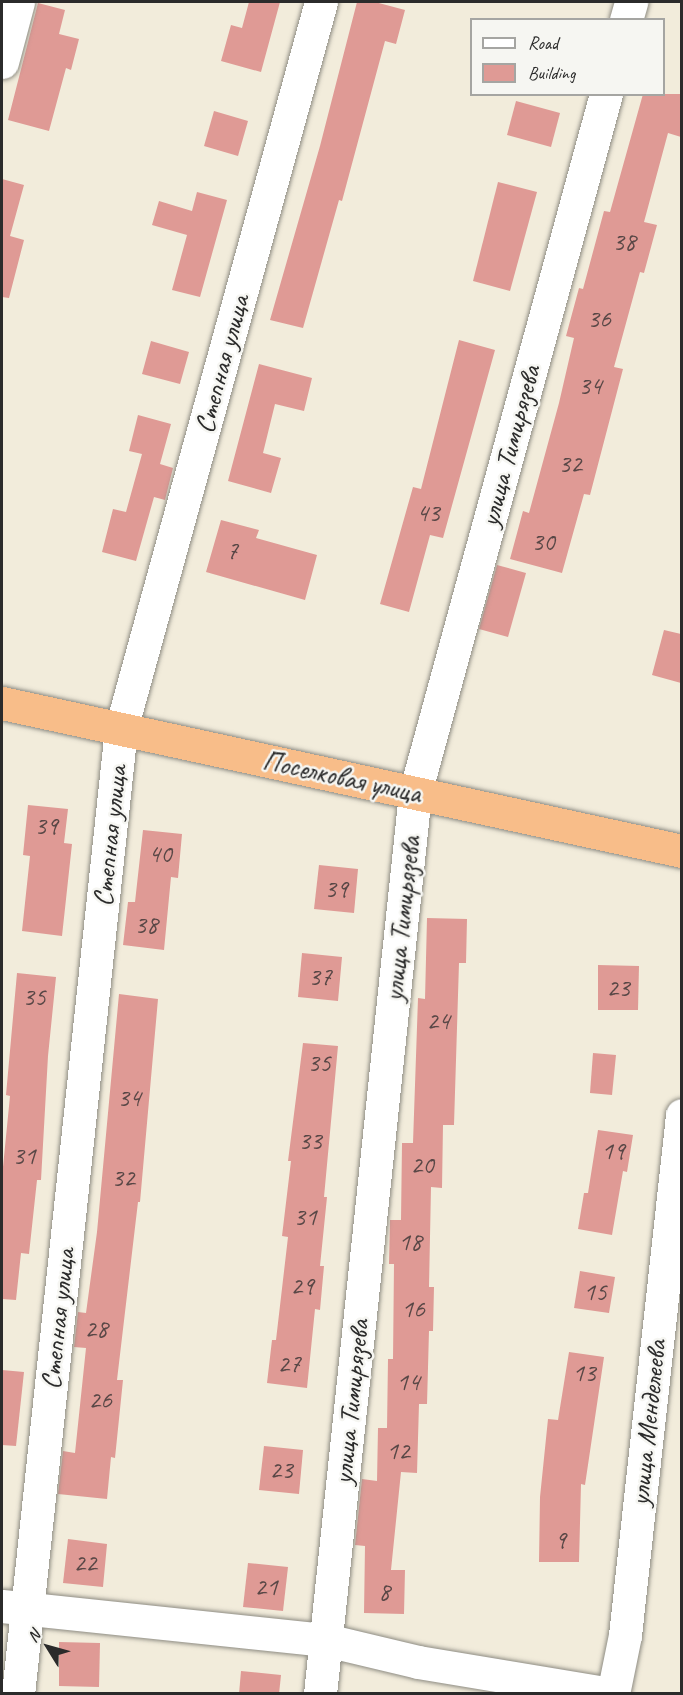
<!DOCTYPE html>
<html>
<head>
<meta charset="utf-8">
<style>
  body { margin:0 }
  #map { position:relative; width:683px; height:1695px; overflow:hidden; background:#f2ecdb; font-family:Caveat,sans-serif }
  div>[style] { position:absolute }
  .building>* { inset:0; background:#df9a95 }
  .roads { filter:drop-shadow(0 0 2px #8e8c83) drop-shadow(0 0 2px #8e8c83) }
  .minor>* { height:33px; margin:-16.5px; padding:0 16.5px; transform-origin:16.5px; border-radius:16.5px; background:#fff }
  .highway>* { height:33px; margin:-16.5px; padding:0 16.5px; transform-origin:16.5px; border-radius:16.5px; background:#f8bd89 }
  span { translate:-50% -50%; white-space:nowrap; text-align:center; line-height:1.15; -webkit-text-stroke:5px #f6f6f2; paint-order:stroke }
  .number-label { font-size:26px; color:#584746 }
  .number-label span { -webkit-text-stroke-width:0 }
  .street-label { font-size:28px; color:#2b2b2b }
  .frame { position:absolute; inset:0; border:3px solid #2b2b2b; pointer-events:none }
  .legend { position:absolute; left:470px; top:18px; width:195px; height:78px; box-sizing:border-box; background:#f6f6f2; border:2px solid #a5a5a2; margin:0; padding:8px 10px; list-style:none; font-size:18px; color:#2b2b2b }
  .legend li { display:flex; align-items:center; gap:12px; height:30px }
  .legend b { width:30px; border:2px solid #a5a5a2 }
  .north { position:absolute; left:18px; top:1617px; width:60px; height:60px; -webkit-text-stroke:4px #f6f6f2; paint-order:stroke; rotate:307deg; font-size:16px; font-weight:700; line-height:24px; text-align:center; color:#2b2b2b }
  .north::after { content:''; display:block; margin:auto; width:21px; height:27px; background:#2b2b2b; clip-path:polygon(50% 0,100% 100%,50% 72%,0 100%) }
</style>
</head>
<body>
<div id="map">
  <div class="building">
    <div style="clip-path:polygon(249px 2px,280px 2px,261px 72px,221px 61px,231px 25px,242px 28px)"></div>
    <div style="clip-path:polygon(357px 2px,375px 2px,405px 10px,396px 44px,385px 41px,342px 201px,339px 200px,303px 328px,270px 320px,320px 146px)"></div>
    <div style="clip-path:polygon(38px 3px,65px 10px,59px 34px,79px 39px,71px 70px,66px 68px,49px 131px,8px 120px)"></div>
    <div style="clip-path:polygon(643px 94px,681px 94px,681px 137px,668px 133px,644px 222px,657px 225px,644px 273px,640px 272px,614px 367px,623px 369px,590px 495px,584px 494px,562px 573px,510px 559px,523px 511px,529px 513px,559px 403px,574px 338px,566px 336px,579px 288px,583px 289px,604px 211px,610px 212px)"></div>
    <div style="clip-path:polygon(516px 101px,560px 113px,551px 147px,507px 135px)"></div>
    <div style="clip-path:polygon(214px 111px,248px 121px,238px 156px,204px 146px)"></div>
    <div style="clip-path:polygon(2px 179px,24px 185px,10px 236px,24px 240px,9px 298px,2px 297px)"></div>
    <div style="clip-path:polygon(498px 182px,537px 192px,510px 291px,473px 281px)"></div>
    <div style="clip-path:polygon(197px 192px,227px 200px,200px 297px,172px 290px,187px 235px,152px 225px,159px 201px,192px 211px)"></div>
    <div style="clip-path:polygon(459px 340px,495px 350px,443px 538px,430px 535px,409px 612px,380px 604px,413px 487px,421px 489px)"></div>
    <div style="clip-path:polygon(151px 341px,189px 352px,180px 384px,142px 374px)"></div>
    <div style="clip-path:polygon(259px 364px,312px 378px,304px 411px,275px 404px,263px 453px,281px 458px,271px 493px,228px 481px)"></div>
    <div style="clip-path:polygon(138px 415px,171px 424px,160px 464px,173px 468px,165px 500px,154px 497px,136px 561px,102px 552px,113px 509px,126px 512px,142px 454px,129px 451px)"></div>
    <div style="clip-path:polygon(221px 520px,259px 530px,256px 538px,317px 555px,305px 600px,206px 572px)"></div>
    <div style="clip-path:polygon(497px 565px,526px 573px,508px 637px,479px 629px)"></div>
    <div style="clip-path:polygon(664px 630px,681px 634px,681px 683px,652px 675px)"></div>
    <div style="clip-path:polygon(28px 805px,68px 809px,64px 843px,72px 844px,62px 936px,22px 931px,30px 856px,23px 855px)"></div>
    <div style="clip-path:polygon(143px 830px,182px 834px,178px 878px,171px 877px,164px 950px,123px 945px,128px 902px,135px 902px)"></div>
    <div style="clip-path:polygon(319px 865px,358px 869px,354px 913px,314px 909px)"></div>
    <div style="clip-path:polygon(427px 918px,467px 919px,466px 963px,459px 963px,454px 1125px,443px 1125px,442px 1188px,431px 1187px,429px 1287px,434px 1287px,433px 1331px,429px 1331px,427px 1404px,419px 1404px,417px 1473px,401px 1472px,391px 1570px,405px 1570px,404px 1614px,364px 1613px,365px 1546px,355px 1545px,362px 1479px,377px 1481px,378px 1428px,387px 1428px,388px 1359px,393px 1359px,394px 1264px,389px 1264px,390px 1220px,401px 1220px,402px 1143px,413px 1143px,418px 998px,425px 999px)"></div>
    <div style="clip-path:polygon(302px 953px,342px 957px,338px 1001px,298px 997px)"></div>
    <div style="clip-path:polygon(598px 965px,639px 966px,638px 1010px,598px 1010px)"></div>
    <div style="clip-path:polygon(17px 973px,56px 977px,48px 1056px,41px 1180px,37px 1180px,29px 1254px,21px 1253px,16px 1300px,2px 1299px,2px 1177px,10px 1096px,6px 1095px)"></div>
    <div style="clip-path:polygon(119px 994px,158px 999px,140px 1202px,138px 1202px,117px 1380px,123px 1380px,115px 1458px,111px 1457px,107px 1499px,58px 1494px,63px 1451px,75px 1453px,86px 1348px,74px 1347px,78px 1312px,86px 1313px,97px 1232px)"></div>
    <div style="clip-path:polygon(303px 1043px,338px 1046px,324px 1197px,327px 1197px,320px 1266px,324px 1266px,320px 1310px,315px 1309px,307px 1388px,267px 1383px,272px 1340px,276px 1340px,288px 1237px,282px 1236px,291px 1161px,288px 1161px)"></div>
    <div style="clip-path:polygon(593px 1053px,616px 1055px,612px 1095px,590px 1093px)"></div>
    <div style="clip-path:polygon(598px 1130px,633px 1135px,627px 1172px,623px 1171px,612px 1235px,578px 1229px,584px 1193px,588px 1193px)"></div>
    <div style="clip-path:polygon(580px 1271px,615px 1277px,609px 1313px,574px 1308px)"></div>
    <div style="clip-path:polygon(569px 1352px,604px 1357px,585px 1485px,581px 1484px,579px 1562px,539px 1562px,540px 1497px,548px 1419px,558px 1420px)"></div>
    <div style="clip-path:polygon(2px 1370px,24px 1372px,16px 1446px,2px 1445px)"></div>
    <div style="clip-path:polygon(264px 1446px,303px 1450px,299px 1494px,259px 1490px)"></div>
    <div style="clip-path:polygon(68px 1539px,107px 1544px,103px 1587px,63px 1583px)"></div>
    <div style="clip-path:polygon(248px 1563px,288px 1567px,283px 1611px,243px 1607px)"></div>
    <div style="clip-path:polygon(59px 1642px,100px 1643px,99px 1687px,59px 1686px)"></div>
    <div style="clip-path:polygon(241px 1671px,281px 1675px,279px 1694px,239px 1694px)"></div>
  </div>
  <div class="roads">
    <div class="minor">
      <div style="left:626px;top:20px;width:19px;rotate:-74deg"></div>
      <div style="left:2px;top:62px;width:62px;rotate:-75.1deg"></div>
      <div style="left:2px;top:1606px;width:326px;rotate:6deg"></div>
      <div style="left:326px;top:1640px;width:95px;rotate:13.4deg"></div>
      <div style="left:418px;top:1662px;width:197px;rotate:9.4deg"></div>
      <div style="left:18px;top:1694px;width:970px;rotate:-83.91deg"></div>
      <div style="left:121px;top:729px;width:754px;rotate:-74.62deg"></div>
      <div style="left:320px;top:1694px;width:906px;rotate:-83.98deg"></div>
      <div style="left:415px;top:793px;width:725px;rotate:-74.72deg"></div>
      <div style="left:613px;top:1694px;width:60px;rotate:-78.5deg"></div>
      <div style="left:625px;top:1635px;width:523px;rotate:-83.74deg"></div>
    </div>
    <div class="highway">
      <div style="left:2px;top:703px;width:696px;rotate:12.28deg"></div>
    </div>
  </div>
  <div class="number-label">
    <span style="left:624px;top:242px">38</span>
    <span style="left:599px;top:319px">36</span>
    <span style="left:590px;top:386px">34</span>
    <span style="left:570px;top:464px">32</span>
    <span style="left:428px;top:513px">43</span>
    <span style="left:543px;top:542px">30</span>
    <span style="left:232px;top:551px">7</span>
    <span style="left:46px;top:826px">39</span>
    <span style="left:160px;top:854px">40</span>
    <span style="left:336px;top:889px">39</span>
    <span style="left:146px;top:925px">38</span>
    <span style="left:320px;top:977px">37</span>
    <span style="left:618px;top:988px">23</span>
    <span style="left:34px;top:997px">35</span>
    <span style="left:438px;top:1021px">24</span>
    <span style="left:319px;top:1063px">35</span>
    <span style="left:129px;top:1098px">34</span>
    <span style="left:310px;top:1141px">33</span>
    <span style="left:613px;top:1151px">19</span>
    <span style="left:24px;top:1156px">31</span>
    <span style="left:422px;top:1165px">20</span>
    <span style="left:123px;top:1178px">32</span>
    <span style="left:305px;top:1217px">31</span>
    <span style="left:410px;top:1242px">18</span>
    <span style="left:302px;top:1286px">29</span>
    <span style="left:595px;top:1292px">15</span>
    <span style="left:413px;top:1309px">16</span>
    <span style="left:96px;top:1329px">28</span>
    <span style="left:289px;top:1364px">27</span>
    <span style="left:584px;top:1373px">13</span>
    <span style="left:408px;top:1382px">14</span>
    <span style="left:100px;top:1400px">26</span>
    <span style="left:398px;top:1451px">12</span>
    <span style="left:281px;top:1470px">23</span>
    <span style="left:560px;top:1540px">9</span>
    <span style="left:85px;top:1563px">22</span>
    <span style="left:266px;top:1587px">21</span>
    <span style="left:384px;top:1592px">8</span>
  </div>
  <div class="street-label">
    <span style="left:222px;top:364px;rotate:-75deg">Степная улица</span>
    <span style="left:510px;top:446px;rotate:-75deg">улица Тимирязева</span>
    <span style="left:342px;top:777px;rotate:12deg">Поселковая улица</span>
    <span style="left:110px;top:836px;rotate:-84deg">Степная улица</span>
    <span style="left:402px;top:919px;rotate:-84deg">улица Тимирязева</span>
    <span style="left:58px;top:1319px;rotate:-84deg">Степная улица</span>
    <span style="left:351px;top:1402px;rotate:-84deg">улица Тимирязева</span>
    <span style="left:648px;top:1423px;rotate:-84deg">улица Менделеева</span>
  </div>
  <div class="frame"></div>
  <ul class="legend">
  <li><b style="height:8px;background:#fff"></b>Road</li>
  <li><b style="height:16px;background:#df9a95"></b>Building</li>
  </ul>
  <div class="north">N</div>
</div>
</body>
</html>
